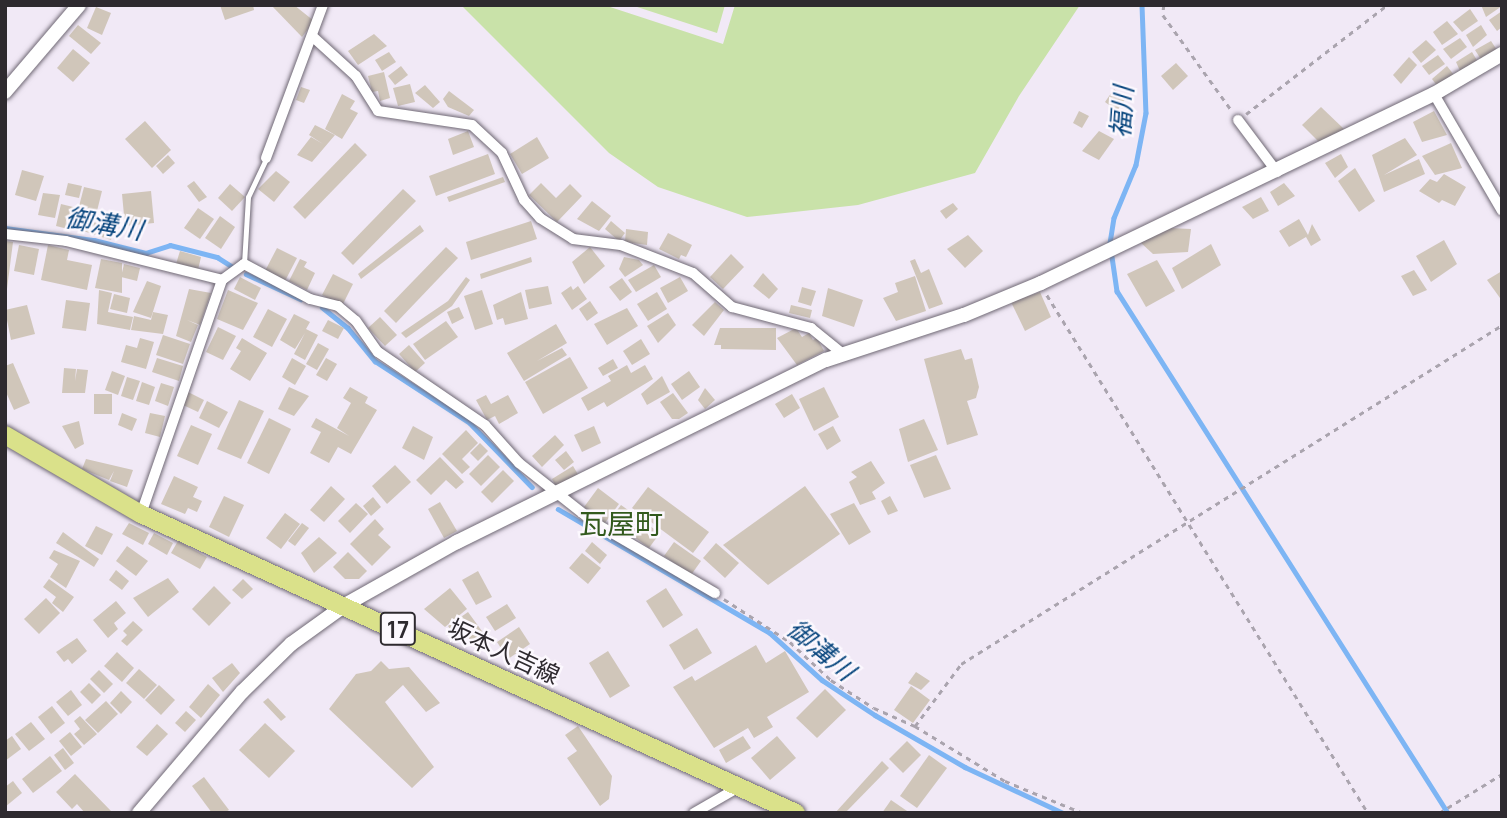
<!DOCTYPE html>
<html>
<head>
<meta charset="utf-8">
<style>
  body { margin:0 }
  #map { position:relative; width:1507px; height:818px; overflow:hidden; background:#f1e9f6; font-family:Manrope,"Noto Sans JP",sans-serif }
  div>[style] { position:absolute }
  .green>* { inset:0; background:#c9e2a9 }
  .stream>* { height:4.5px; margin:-2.25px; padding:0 2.25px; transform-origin:2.25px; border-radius:2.25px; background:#7db5f4 }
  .building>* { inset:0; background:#d0c6ba }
  .path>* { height:2.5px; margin-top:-1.25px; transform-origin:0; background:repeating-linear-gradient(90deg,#aaa4ae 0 5px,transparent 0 10px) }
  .roads { filter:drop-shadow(0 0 2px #6f6874) drop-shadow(0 0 2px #6f6874) }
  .service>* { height:5px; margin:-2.5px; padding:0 2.5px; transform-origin:2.5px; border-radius:2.5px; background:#fff }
  .minor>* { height:10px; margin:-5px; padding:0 5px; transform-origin:5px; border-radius:5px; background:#fff }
  .tertiary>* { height:14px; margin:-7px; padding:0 7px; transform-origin:7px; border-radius:7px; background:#fff }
  .primary>* { height:18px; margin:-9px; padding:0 9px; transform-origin:9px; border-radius:9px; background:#dae18a }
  span { translate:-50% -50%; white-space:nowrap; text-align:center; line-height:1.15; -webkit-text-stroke:5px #fcf8fe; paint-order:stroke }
  .shield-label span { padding:2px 5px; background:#fcf8fe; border:2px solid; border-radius:5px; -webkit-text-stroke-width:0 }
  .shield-label { font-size:23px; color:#2e2a2f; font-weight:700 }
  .street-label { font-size:24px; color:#2e2a2f }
  .water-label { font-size:26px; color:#07457d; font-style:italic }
  .quarter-label { font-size:28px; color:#32591d }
  .frame { position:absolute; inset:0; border:7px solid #2e2a2f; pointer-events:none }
</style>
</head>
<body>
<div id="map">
  <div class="green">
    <div style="clip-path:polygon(461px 5px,604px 5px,723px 44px,735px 5px,1080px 5px,1019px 96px,975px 173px,858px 205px,747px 217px,658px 187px,609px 153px)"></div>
    <div style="clip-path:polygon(631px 5px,725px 5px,717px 33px)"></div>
  </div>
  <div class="stream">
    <div style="left:1142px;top:5px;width:108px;rotate:87.9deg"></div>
    <div style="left:1146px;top:113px;width:53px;rotate:100.9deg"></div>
    <div style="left:1136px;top:165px;width:57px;rotate:112.5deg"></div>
    <div style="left:1114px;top:218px;width:25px;rotate:99deg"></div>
    <div style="left:1110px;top:243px;width:49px;rotate:81.7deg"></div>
    <div style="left:1117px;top:291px;width:618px;rotate:57.62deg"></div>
    <div style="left:5px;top:228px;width:90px;rotate:7.7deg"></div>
    <div style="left:94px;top:240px;width:54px;rotate:14deg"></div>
    <div style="left:146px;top:253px;width:25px;rotate:-18deg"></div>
    <div style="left:170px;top:245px;width:49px;rotate:14.3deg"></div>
    <div style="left:217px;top:257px;width:19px;rotate:32deg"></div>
    <div style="left:246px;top:274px;width:60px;rotate:24.8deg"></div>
    <div style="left:322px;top:307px;width:33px;rotate:39deg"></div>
    <div style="left:348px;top:328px;width:43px;rotate:50.7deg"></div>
    <div style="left:375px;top:361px;width:113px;rotate:33.1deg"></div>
    <div style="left:470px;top:423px;width:89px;rotate:45.9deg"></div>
    <div style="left:558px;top:509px;width:246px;rotate:30.3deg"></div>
    <div style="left:770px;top:633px;width:70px;rotate:42.1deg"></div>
    <div style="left:822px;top:680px;width:64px;rotate:33.4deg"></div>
    <div style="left:875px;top:715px;width:104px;rotate:30deg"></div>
    <div style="left:965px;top:767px;width:108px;rotate:25.1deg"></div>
  </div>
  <div class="building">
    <div style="clip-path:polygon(220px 5px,253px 5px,254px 10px,225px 20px)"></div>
    <div style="clip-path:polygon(271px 5px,294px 5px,314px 21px,302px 37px)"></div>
    <div style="clip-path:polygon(1481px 5px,1502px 5px,1502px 6px,1486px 17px)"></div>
    <div style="clip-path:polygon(96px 7px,111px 13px,102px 35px,87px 28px)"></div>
    <div style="clip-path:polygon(1470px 9px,1478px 21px,1462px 32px,1453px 22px)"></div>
    <div style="clip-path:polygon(1502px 11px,1502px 27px,1497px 31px,1489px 20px)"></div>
    <div style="clip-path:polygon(1447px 21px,1458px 34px,1442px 45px,1433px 32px)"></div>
    <div style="clip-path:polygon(78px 25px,101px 43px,91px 54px,69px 36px)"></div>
    <div style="clip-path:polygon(1481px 25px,1487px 35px,1473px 47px,1466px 35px)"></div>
    <div style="clip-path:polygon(374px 34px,387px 46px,358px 65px,348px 51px)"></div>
    <div style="clip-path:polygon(1460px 38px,1467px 47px,1451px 59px,1443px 49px)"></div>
    <div style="clip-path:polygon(1426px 40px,1436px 50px,1421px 63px,1412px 52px)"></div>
    <div style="clip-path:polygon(1491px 41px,1497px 50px,1482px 61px,1475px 50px)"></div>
    <div style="clip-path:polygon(73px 49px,90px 63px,73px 82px,57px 68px)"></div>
    <div style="clip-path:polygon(389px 52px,396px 62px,382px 71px,375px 60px)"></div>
    <div style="clip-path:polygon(1472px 52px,1478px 62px,1461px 73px,1456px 62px)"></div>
    <div style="clip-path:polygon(1438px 55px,1445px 64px,1429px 75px,1422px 66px)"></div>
    <div style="clip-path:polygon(1409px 57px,1417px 65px,1401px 84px,1393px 75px)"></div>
    <div style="clip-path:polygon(1176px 63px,1188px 76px,1173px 90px,1161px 76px)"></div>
    <div style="clip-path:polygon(401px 66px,408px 75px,395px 85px,388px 76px)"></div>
    <div style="clip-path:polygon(1447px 66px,1454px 75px,1438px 87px,1432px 79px)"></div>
    <div style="clip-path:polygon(384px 72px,390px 98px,380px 101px,378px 91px,372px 92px,368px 76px)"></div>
    <div style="clip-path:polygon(410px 84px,415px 102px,398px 106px,393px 88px)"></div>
    <div style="clip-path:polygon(425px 85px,440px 102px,433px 108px,415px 93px)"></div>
    <div style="clip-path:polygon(301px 87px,310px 90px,304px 103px,296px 100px)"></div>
    <div style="clip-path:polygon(1114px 89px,1126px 98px,1117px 111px,1105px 102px)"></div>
    <div style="clip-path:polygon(449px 91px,474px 110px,469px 116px,448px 107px,443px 99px)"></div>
    <div style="clip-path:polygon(342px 94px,355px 101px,350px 109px,358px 113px,342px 139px,325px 129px)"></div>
    <div style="clip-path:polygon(1321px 107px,1344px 129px,1319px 142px,1302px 125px)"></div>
    <div style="clip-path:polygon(1079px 111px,1089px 116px,1082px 128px,1073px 123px)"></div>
    <div style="clip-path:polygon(1434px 111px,1447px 135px,1422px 142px,1413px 122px)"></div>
    <div style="clip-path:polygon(1126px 112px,1134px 117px,1126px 130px,1117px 125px)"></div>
    <div style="clip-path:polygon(145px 121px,171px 150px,152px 168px,125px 139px)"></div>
    <div style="clip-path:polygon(315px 125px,335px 135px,312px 162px,297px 155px,311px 137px,323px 144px,309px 135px)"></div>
    <div style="clip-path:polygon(468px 131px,474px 147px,453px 155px,448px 139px)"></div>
    <div style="clip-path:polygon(1099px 131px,1114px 139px,1099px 160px,1082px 151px)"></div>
    <div style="clip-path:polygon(537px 137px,549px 158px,522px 174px,510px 154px)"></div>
    <div style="clip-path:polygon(1405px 138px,1417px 155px,1384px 175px,1419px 159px,1425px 174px,1384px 192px,1372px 155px)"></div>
    <div style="clip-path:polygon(355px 143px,367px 155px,305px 219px,293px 207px)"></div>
    <div style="clip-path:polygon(1451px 143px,1462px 168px,1435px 175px,1422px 156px)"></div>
    <div style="clip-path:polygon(488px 154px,495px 174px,436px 196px,429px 176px)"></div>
    <div style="clip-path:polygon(1341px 154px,1348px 167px,1335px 178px,1325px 163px)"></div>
    <div style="clip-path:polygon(168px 155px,175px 163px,163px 174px,156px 166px)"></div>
    <div style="clip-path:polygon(1355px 168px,1375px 201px,1359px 212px,1338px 181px)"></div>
    <div style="clip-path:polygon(22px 170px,44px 176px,36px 201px,15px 195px)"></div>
    <div style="clip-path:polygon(276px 171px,290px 182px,274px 202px,258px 189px)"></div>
    <div style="clip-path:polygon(1444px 174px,1466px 187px,1455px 206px,1442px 200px,1439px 203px,1419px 191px,1430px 179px,1437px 182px)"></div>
    <div style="clip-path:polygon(503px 177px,505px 182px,449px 202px,447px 197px)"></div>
    <div style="clip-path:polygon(194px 181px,207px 197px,199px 202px,187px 186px)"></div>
    <div style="clip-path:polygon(68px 183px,82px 186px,79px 198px,65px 195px)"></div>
    <div style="clip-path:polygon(541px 183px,556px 198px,570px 184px,582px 196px,557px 222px,529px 195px)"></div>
    <div style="clip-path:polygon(1284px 183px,1295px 196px,1278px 206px,1270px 192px)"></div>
    <div style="clip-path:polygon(230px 184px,245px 197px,232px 211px,218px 198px)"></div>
    <div style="clip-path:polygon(84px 187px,102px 191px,95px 219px,77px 214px)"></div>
    <div style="clip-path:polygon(403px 189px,416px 201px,353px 265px,341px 253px)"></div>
    <div style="clip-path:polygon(151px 191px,154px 223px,125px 226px,122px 194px)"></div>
    <div style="clip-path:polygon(43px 193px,60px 195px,55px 218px,38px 215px)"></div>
    <div style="clip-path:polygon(1261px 197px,1269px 211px,1253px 219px,1242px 207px)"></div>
    <div style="clip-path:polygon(592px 201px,611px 216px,599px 231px,577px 219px)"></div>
    <div style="clip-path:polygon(953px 203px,958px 209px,946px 219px,940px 211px)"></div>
    <div style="clip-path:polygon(61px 204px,77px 208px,72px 230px,56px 226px)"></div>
    <div style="clip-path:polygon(198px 208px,214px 219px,200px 239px,184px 228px)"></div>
    <div style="clip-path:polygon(220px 216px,235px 227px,221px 249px,205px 238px)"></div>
    <div style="clip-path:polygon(83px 219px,114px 228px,111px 240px,80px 230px)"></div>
    <div style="clip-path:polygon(1299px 219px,1308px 235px,1312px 224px,1321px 240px,1311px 246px,1306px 237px,1289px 247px,1279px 231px)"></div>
    <div style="clip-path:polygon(531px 221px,537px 239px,471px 260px,466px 242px)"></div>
    <div style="clip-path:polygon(611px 221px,625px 233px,619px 241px,605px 229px)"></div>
    <div style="clip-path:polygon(420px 225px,424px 231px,361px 279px,358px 274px)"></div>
    <div style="clip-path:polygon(1170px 228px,1191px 229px,1188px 252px,1153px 254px,1140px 242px)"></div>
    <div style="clip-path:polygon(626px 229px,648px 232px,647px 245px,625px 242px)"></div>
    <div style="clip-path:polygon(668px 233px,692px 245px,686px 257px,681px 255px,679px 259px,659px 249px)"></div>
    <div style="clip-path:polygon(968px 235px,983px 251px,965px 268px,947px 249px)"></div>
    <div style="clip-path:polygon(1444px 240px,1457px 264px,1431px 282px,1416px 256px)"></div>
    <div style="clip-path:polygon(5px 241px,13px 242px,7px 289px,5px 289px)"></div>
    <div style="clip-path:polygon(1211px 244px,1221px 265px,1182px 289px,1172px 268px)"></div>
    <div style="clip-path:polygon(19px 245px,39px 249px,34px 275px,14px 271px)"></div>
    <div style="clip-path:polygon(48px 245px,69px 250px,67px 260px,92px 265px,87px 290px,41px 280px)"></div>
    <div style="clip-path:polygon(446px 247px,458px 258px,396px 323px,384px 311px)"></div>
    <div style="clip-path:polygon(590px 247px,605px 266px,584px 284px,572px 262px)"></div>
    <div style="clip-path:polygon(277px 248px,297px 258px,285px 281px,265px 271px)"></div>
    <div style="clip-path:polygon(180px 251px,201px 257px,198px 270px,176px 264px)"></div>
    <div style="clip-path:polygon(731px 254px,744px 267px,723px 289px,710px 277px)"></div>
    <div style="clip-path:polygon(531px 257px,532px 262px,481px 279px,480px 274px)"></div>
    <div style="clip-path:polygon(624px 257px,639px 260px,643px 265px,625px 277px,619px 269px)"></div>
    <div style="clip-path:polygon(101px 259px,122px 263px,122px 293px,95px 288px)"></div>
    <div style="clip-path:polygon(300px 259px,307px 262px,304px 267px,315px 273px,307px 290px,289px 281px)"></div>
    <div style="clip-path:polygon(915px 259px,921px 273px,929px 269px,943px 304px,929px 309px,910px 261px)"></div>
    <div style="clip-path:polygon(1157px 260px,1175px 291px,1146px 307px,1127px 274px)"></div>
    <div style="clip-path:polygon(124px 264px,140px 268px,137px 281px,121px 277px)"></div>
    <div style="clip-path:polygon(654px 265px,661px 277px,636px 292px,628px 280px)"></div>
    <div style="clip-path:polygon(1414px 270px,1427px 290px,1413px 296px,1401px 276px)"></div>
    <div style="clip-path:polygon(1502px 271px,1502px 296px,1500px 298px,1487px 280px)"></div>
    <div style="clip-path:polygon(763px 273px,778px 289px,769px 299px,753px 286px)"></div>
    <div style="clip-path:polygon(333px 274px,353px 284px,342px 306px,322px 295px)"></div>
    <div style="clip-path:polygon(915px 276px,926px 311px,896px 321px,883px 298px,898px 292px,895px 283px)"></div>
    <div style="clip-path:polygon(240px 277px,261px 288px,255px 300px,234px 289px)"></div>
    <div style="clip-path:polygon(466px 277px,470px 280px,452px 306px,406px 338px,401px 333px,448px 301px)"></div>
    <div style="clip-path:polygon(680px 277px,688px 291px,668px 303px,660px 288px)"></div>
    <div style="clip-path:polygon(622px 278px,632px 292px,620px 301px,609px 287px)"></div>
    <div style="clip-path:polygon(147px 281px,161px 286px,151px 318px,133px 312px)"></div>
    <div style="clip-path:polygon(548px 286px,552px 304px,529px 309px,525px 290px)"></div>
    <div style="clip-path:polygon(571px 286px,573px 290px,578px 286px,587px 299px,572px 310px,561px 293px)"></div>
    <div style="clip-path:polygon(802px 287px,816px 291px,811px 306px,798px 302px)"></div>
    <div style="clip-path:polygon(828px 288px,863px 300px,854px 327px,822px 316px)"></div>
    <div style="clip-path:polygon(189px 289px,211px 293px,200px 325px,187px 320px,198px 325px,191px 342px,176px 336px)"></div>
    <div style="clip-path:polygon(99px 290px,112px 293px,108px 312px,133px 317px,130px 330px,97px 324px)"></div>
    <div style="clip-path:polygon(228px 290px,258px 303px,243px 330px,217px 319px)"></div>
    <div style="clip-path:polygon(482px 290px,493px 324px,475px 330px,464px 296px)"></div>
    <div style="clip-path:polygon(521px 292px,528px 319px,505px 325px,503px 318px,497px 320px,493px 305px)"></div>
    <div style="clip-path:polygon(657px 292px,667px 309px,648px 321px,637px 304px)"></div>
    <div style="clip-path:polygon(1040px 292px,1051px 317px,1025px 331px,1011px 302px)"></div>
    <div style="clip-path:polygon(114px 294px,130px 298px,127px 313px,110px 309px)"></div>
    <div style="clip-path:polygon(66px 300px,90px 303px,86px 331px,62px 328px)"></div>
    <div style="clip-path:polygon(590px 301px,598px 313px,587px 321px,579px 309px)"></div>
    <div style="clip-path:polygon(715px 302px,724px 310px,704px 336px,692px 325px)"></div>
    <div style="clip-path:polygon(27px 305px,35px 334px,11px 340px,5px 310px)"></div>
    <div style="clip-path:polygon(791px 305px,812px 310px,810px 318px,789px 313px)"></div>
    <div style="clip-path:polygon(459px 307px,464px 318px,452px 324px,447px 312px)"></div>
    <div style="clip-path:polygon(627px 308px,638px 326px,607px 345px,594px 324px)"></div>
    <div style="clip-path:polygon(268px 309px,287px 319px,272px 347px,253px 337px)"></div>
    <div style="clip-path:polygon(153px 312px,168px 315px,163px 334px,131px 330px,134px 316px,151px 320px)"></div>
    <div style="clip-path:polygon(668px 313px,676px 325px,658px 343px,647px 326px)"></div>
    <div style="clip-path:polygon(294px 314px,310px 322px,306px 329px,318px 335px,305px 360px,294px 354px,305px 333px,295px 349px,280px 340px)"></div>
    <div style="clip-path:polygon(380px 317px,397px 335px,385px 346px,368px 328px)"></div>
    <div style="clip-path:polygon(328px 320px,344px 328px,338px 339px,322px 331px)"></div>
    <div style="clip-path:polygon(446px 321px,458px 337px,425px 360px,413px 344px)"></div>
    <div style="clip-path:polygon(556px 324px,567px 343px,537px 361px,562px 348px,567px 355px,524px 381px,507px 353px)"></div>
    <div style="clip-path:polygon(218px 327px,236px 336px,223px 360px,206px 352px)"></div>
    <div style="clip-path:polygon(720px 328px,776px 328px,776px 350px,721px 349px,721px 345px,714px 345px)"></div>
    <div style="clip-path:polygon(796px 328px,802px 337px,809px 333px,813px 340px,817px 338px,824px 351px,797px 365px,777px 338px)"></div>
    <div style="clip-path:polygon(163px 335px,190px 344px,183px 364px,156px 355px)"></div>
    <div style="clip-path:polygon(140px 338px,154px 342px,146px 369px,121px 362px,126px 345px,137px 348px)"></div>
    <div style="clip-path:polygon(242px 338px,267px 353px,250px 381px,230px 369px,241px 351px,236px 348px)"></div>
    <div style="clip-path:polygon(641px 339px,650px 354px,632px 365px,623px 351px)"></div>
    <div style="clip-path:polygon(318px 343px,329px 349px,317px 370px,306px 364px)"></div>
    <div style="clip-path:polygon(409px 345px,425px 363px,415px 372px,399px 354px)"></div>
    <div style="clip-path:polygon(961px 349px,965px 360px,972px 358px,979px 387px,976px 398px,967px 401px,978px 435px,947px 445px,924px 359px)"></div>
    <div style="clip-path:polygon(570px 357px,588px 388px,543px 414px,525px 382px)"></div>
    <div style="clip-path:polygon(157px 358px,183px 366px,179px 381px,152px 372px)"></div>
    <div style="clip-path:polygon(292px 358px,306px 366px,295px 385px,282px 377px)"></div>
    <div style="clip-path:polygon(326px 358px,337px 364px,327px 381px,316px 375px)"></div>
    <div style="clip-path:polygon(613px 359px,618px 368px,603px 376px,598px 368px)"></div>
    <div style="clip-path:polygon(13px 363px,30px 403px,14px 410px,5px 390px,5px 366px)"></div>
    <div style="clip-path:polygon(627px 365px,631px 373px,645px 365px,653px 379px,607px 407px,604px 402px,588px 411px,581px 398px,611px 381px,608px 376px)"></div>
    <div style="clip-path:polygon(64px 368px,76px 369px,75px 381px,77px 369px,88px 370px,85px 393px,62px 393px)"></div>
    <div style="clip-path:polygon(112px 371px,125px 376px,118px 395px,105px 390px)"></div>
    <div style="clip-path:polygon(689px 371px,700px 387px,682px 400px,671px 384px)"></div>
    <div style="clip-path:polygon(662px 376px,670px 392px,647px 405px,641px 394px)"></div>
    <div style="clip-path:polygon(127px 377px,140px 381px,133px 400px,121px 396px)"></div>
    <div style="clip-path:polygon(142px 382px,155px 387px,149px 405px,136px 401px)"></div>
    <div style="clip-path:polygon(161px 383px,174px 387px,168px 406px,155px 401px)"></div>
    <div style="clip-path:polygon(289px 387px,309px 396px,294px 416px,278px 409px)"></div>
    <div style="clip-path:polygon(350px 387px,368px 397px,365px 403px,377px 410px,351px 454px,338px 447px,329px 463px,310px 453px,321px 432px,311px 427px,316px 418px,349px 436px,337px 428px,351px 403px,343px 398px)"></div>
    <div style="clip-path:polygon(824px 387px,839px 417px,814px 431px,799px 399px)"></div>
    <div style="clip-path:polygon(705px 388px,715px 400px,705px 409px,698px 400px)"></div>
    <div style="clip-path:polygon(188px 392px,204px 400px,198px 412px,183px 405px)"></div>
    <div style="clip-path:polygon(673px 393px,688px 413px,679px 419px,672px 419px,660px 402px)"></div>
    <div style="clip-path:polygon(94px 394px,112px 394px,112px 414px,94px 414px)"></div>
    <div style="clip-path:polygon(792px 394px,800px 408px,784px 418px,775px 404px)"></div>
    <div style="clip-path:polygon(486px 395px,491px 404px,508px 395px,518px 413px,499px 424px,495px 416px,487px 420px,476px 400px)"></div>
    <div style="clip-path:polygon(239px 400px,264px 411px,241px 459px,217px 449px)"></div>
    <div style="clip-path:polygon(207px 401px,228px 412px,219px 428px,199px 418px)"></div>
    <div style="clip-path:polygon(122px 413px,137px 419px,132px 431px,118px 425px)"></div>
    <div style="clip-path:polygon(150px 413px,165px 416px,160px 437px,145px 433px)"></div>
    <div style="clip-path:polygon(269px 418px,291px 429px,269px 474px,247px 463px)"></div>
    <div style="clip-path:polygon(924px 419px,938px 450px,908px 462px,899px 429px)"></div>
    <div style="clip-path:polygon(79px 421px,84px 444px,75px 449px,62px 426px)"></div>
    <div style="clip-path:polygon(191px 425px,212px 434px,198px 465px,177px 456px)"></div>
    <div style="clip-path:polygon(413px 426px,433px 437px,424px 460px,402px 448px)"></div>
    <div style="clip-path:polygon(594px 426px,601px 443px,582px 452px,574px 435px)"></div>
    <div style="clip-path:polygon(833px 426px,841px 441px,827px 450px,818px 434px)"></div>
    <div style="clip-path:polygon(466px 430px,478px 443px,462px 459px,470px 467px,462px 474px,442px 454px)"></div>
    <div style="clip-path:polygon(555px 435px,564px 445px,542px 467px,532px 456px)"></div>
    <div style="clip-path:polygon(480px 443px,488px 451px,478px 461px,470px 453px)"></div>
    <div style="clip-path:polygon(566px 451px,574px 462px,564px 470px,555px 460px)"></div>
    <div style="clip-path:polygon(488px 455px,500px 467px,481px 486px,469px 474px)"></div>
    <div style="clip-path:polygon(936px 455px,951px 489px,924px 498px,910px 465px)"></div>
    <div style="clip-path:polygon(440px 457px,464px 482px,456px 489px,446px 480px,431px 495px,416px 480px)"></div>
    <div style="clip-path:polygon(86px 459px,133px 470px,127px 487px,110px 481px,114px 471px,109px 480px,82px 469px)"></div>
    <div style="clip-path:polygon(871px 461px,885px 483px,872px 492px,876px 499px,860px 505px,849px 482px,857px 477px,851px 472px)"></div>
    <div style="clip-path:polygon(395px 465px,411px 482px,387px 504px,372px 486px)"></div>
    <div style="clip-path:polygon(573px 466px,579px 476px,557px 489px,552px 479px)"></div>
    <div style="clip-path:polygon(503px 470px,514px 481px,492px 503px,481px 492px)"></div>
    <div style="clip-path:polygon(174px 476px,198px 487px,193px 497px,202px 501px,197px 512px,188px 508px,185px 514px,161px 504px)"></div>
    <div style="clip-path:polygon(331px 486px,345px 499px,324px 522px,310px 510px)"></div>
    <div style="clip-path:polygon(805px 486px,840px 534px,768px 585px,723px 545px)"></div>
    <div style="clip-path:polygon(648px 487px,709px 532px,693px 553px,632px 508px)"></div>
    <div style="clip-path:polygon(598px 488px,619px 504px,605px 523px,584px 507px)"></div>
    <div style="clip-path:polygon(224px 496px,244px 505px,229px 537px,209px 527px)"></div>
    <div style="clip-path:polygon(890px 496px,898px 511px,888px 515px,881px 501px)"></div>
    <div style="clip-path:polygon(373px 497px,381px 507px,371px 516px,363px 506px)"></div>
    <div style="clip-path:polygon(440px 502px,457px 531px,444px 538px,428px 509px)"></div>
    <div style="clip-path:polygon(356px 503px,368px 514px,350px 533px,338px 521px)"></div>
    <div style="clip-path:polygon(854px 503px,871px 532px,849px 545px,830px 514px)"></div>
    <div style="clip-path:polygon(621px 505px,635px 515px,630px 523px,615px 513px)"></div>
    <div style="clip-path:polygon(285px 513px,300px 524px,281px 549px,266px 538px)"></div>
    <div style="clip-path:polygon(637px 517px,660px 533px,649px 548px,626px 531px)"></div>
    <div style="clip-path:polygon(375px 519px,384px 529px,378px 535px,391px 547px,372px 566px,350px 544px)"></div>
    <div style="clip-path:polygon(129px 523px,149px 533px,143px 545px,122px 534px)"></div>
    <div style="clip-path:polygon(302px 523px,309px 528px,295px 546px,288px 541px)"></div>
    <div style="clip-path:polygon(96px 526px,113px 534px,102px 555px,85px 546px)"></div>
    <div style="clip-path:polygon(63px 532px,99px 559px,94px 567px,56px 543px)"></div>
    <div style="clip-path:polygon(154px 533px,173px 543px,167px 555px,148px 544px)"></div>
    <div style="clip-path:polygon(319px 537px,337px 553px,314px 573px,301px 553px)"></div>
    <div style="clip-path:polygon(178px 541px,207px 557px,200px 569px,171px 553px)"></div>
    <div style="clip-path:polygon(592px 542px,607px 555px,600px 564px,585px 551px)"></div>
    <div style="clip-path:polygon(674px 542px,701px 561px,691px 575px,664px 556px)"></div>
    <div style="clip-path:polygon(716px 543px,739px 563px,725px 578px,703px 558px)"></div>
    <div style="clip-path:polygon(127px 546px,148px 561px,136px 576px,116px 561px)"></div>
    <div style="clip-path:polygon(54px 550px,80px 561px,66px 588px,50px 577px,58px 564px,49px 558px)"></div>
    <div style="clip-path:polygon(348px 552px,367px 571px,359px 579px,345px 579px,333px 567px)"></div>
    <div style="clip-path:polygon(582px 553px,601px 568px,588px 584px,569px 568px)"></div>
    <div style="clip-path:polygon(116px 570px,129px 581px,122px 590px,109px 580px)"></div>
    <div style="clip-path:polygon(478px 571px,492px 597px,476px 605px,462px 580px)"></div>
    <div style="clip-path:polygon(168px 578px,179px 592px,148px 617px,133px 598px)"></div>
    <div style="clip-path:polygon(49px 579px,74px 597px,63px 612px,52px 603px,56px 597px,43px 587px)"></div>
    <div style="clip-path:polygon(243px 579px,253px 589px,242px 599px,232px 590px)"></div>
    <div style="clip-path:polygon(214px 586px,231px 603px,209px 626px,192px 609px)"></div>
    <div style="clip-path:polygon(450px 588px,467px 609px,445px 627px,424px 609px)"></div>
    <div style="clip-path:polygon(666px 588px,683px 615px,663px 628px,646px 601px)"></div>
    <div style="clip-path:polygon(46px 598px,60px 613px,39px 634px,24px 619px)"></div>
    <div style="clip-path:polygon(116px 601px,126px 613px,114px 623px,118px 629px,108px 638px,93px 620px)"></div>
    <div style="clip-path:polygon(507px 604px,516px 618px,495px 631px,486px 617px)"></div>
    <div style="clip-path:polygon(468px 612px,490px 642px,477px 650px,464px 631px,455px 636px,448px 626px)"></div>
    <div style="clip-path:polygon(133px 621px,143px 630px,127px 646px,121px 641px,127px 635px,123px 631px)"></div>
    <div style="clip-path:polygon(519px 627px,530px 644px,508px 659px,497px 642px)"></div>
    <div style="clip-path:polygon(697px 628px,712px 653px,684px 670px,669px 645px)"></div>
    <div style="clip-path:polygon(77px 638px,87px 651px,72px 664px,68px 659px,64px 662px,56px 652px)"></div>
    <div style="clip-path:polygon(756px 645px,766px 663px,785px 651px,809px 692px,767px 717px,773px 727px,754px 738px,748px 728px,714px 748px,673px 687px,692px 676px,695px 681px)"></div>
    <div style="clip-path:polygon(608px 651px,630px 686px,610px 698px,589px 663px)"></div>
    <div style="clip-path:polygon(117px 652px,134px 668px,122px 682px,104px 666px)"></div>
    <div style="clip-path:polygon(381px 661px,389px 669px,409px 667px,440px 703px,426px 712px,403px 685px,385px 702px,434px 767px,412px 788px,329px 709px,356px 674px,371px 671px)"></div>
    <div style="clip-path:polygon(232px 663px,240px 673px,223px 692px,212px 678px)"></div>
    <div style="clip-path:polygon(139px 669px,157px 685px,144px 699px,126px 683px)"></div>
    <div style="clip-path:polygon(99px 670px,113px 684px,104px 693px,90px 679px)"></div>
    <div style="clip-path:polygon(916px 672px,930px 681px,921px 690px,908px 683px)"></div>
    <div style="clip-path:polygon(89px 683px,101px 695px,92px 704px,80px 692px)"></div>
    <div style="clip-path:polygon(208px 684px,220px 695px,201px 718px,189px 707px)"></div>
    <div style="clip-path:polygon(159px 685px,175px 700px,161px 715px,145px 700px)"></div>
    <div style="clip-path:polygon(911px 686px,930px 700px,913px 723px,894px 710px)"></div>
    <div style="clip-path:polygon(825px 689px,846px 710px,817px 738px,796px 718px)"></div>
    <div style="clip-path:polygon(71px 690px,82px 705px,68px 716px,56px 702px)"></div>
    <div style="clip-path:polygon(121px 691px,132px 702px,121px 714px,110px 703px)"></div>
    <div style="clip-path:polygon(268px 698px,286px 717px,281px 721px,263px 702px)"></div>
    <div style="clip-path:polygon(106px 701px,118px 714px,98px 733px,85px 720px)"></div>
    <div style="clip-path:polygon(52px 706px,65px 723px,51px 734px,38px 717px)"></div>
    <div style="clip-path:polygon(186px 711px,196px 720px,185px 732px,175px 723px)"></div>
    <div style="clip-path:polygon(80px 716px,97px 734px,84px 745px,74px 734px,80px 729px,74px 721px)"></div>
    <div style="clip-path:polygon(31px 722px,45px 739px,29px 751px,15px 734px)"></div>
    <div style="clip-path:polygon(265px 723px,295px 751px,269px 778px,239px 750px)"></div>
    <div style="clip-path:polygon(157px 724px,168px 734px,147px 756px,136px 747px)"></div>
    <div style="clip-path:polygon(578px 726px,612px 776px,609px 799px,600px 806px,567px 758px,577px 751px,565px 735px)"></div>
    <div style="clip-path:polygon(70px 732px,82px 747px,71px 756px,59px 741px)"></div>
    <div style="clip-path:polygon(12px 736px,21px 749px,5px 761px,5px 741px)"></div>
    <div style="clip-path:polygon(743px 736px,751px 748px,726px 763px,719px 750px)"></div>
    <div style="clip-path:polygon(777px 736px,796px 758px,770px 780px,751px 758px)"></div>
    <div style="clip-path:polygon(907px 741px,921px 755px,903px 773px,889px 759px)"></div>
    <div style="clip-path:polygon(63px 748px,74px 763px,65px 770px,54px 755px)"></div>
    <div style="clip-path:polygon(929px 755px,947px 768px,917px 808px,900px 796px)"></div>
    <div style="clip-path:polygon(50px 756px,62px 771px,33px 793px,22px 779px)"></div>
    <div style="clip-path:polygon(882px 761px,889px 768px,845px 813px,835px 813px)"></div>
    <div style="clip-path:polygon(75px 774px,111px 811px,109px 813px,85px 813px,77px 804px,72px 809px,56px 792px)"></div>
    <div style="clip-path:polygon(204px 777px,229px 810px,224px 813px,212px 813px,192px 786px)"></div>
    <div style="clip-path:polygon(13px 781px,22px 793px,5px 807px,5px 787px)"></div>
    <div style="clip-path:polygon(891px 800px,910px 813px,882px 813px)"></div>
  </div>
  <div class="path">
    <div style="left:1164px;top:5px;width:10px;rotate:96deg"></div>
    <div style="left:1163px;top:15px;width:118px;rotate:54.3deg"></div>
    <div style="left:1246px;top:114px;width:178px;rotate:-37.7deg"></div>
    <div style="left:1047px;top:295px;width:609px;rotate:58.21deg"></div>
    <div style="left:724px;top:599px;width:79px;rotate:33.1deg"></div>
    <div style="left:790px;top:642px;width:56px;rotate:42.8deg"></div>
    <div style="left:831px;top:680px;width:51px;rotate:33.1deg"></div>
    <div style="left:874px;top:708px;width:45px;rotate:23.7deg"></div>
    <div style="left:915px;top:726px;width:105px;rotate:31.4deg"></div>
    <div style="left:1005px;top:781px;width:84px;rotate:22.3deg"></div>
    <div style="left:915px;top:726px;width:77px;rotate:-53.4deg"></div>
    <div style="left:961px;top:664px;width:638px;rotate:-32.07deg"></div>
    <div style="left:1439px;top:813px;width:74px;rotate:-31.8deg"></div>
  </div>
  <div class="roads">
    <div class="service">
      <div style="left:244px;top:264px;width:67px;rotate:-86.6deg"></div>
      <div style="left:248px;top:197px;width:42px;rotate:-64.7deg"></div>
    </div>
    <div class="minor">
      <div style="left:312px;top:36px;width:59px;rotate:42.3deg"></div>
      <div style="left:356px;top:76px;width:41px;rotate:57.8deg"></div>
      <div style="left:378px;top:111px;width:95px;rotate:8.5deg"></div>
      <div style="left:472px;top:125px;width:41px;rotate:43deg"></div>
      <div style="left:502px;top:153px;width:52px;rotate:64.9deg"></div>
      <div style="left:524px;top:200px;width:24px;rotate:48deg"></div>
      <div style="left:540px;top:218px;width:39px;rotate:32deg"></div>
      <div style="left:573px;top:239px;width:48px;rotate:7.1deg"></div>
      <div style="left:621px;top:245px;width:77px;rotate:21.3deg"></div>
      <div style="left:693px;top:273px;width:52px;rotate:41.1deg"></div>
      <div style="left:732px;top:307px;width:82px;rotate:14.9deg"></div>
      <div style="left:811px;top:328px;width:43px;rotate:39.3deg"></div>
      <div style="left:1434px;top:94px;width:135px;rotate:59.8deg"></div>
      <div style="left:1238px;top:120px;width:65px;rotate:53.1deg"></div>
      <div style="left:266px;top:158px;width:163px;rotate:-69.6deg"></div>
      <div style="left:5px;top:234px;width:61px;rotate:6.5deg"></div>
      <div style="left:66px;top:241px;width:161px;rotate:14deg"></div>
      <div style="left:141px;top:514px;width:248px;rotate:-70.9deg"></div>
      <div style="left:222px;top:280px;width:27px;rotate:-36deg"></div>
      <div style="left:244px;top:264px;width:75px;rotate:27.9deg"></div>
      <div style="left:310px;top:299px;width:29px;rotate:14deg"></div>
      <div style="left:338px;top:306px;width:23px;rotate:40deg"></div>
      <div style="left:356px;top:321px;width:38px;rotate:55deg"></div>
      <div style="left:378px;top:352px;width:130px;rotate:34.3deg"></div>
      <div style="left:485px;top:425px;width:51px;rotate:48.2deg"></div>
      <div style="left:519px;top:463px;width:97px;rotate:38.3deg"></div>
      <div style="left:595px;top:523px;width:139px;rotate:30.3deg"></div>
      <div style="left:694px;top:813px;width:52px;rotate:-30deg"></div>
    </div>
    <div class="tertiary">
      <div style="left:5px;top:92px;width:114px;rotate:-49.6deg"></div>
      <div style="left:139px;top:813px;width:159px;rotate:-49.6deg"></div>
      <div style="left:242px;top:692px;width:69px;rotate:-44.4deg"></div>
      <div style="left:291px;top:644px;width:67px;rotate:-35.8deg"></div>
      <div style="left:345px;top:605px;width:129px;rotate:-29.4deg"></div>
      <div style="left:457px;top:542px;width:411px;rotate:-26.3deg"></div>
      <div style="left:826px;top:360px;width:145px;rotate:-18.1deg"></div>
      <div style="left:964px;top:315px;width:83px;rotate:-22.6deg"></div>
      <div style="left:1041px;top:283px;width:436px;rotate:-25.7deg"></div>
      <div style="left:1434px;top:94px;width:79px;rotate:-30.5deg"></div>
    </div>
    <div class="primary">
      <div style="left:5px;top:435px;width:157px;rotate:30.2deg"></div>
      <div style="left:141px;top:514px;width:720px;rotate:24.54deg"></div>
    </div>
  </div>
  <div class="shield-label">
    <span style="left:398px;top:629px">17</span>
  </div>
  <div class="street-label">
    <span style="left:504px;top:651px;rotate:25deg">坂本人吉線</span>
  </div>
  <div class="water-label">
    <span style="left:1122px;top:112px;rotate:-86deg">福川</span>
    <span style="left:104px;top:224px;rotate:10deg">御溝川</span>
    <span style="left:821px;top:650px;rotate:40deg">御溝川</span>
  </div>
  <div class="quarter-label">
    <span style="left:621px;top:523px">瓦屋町</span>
  </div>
  <div class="frame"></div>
</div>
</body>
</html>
